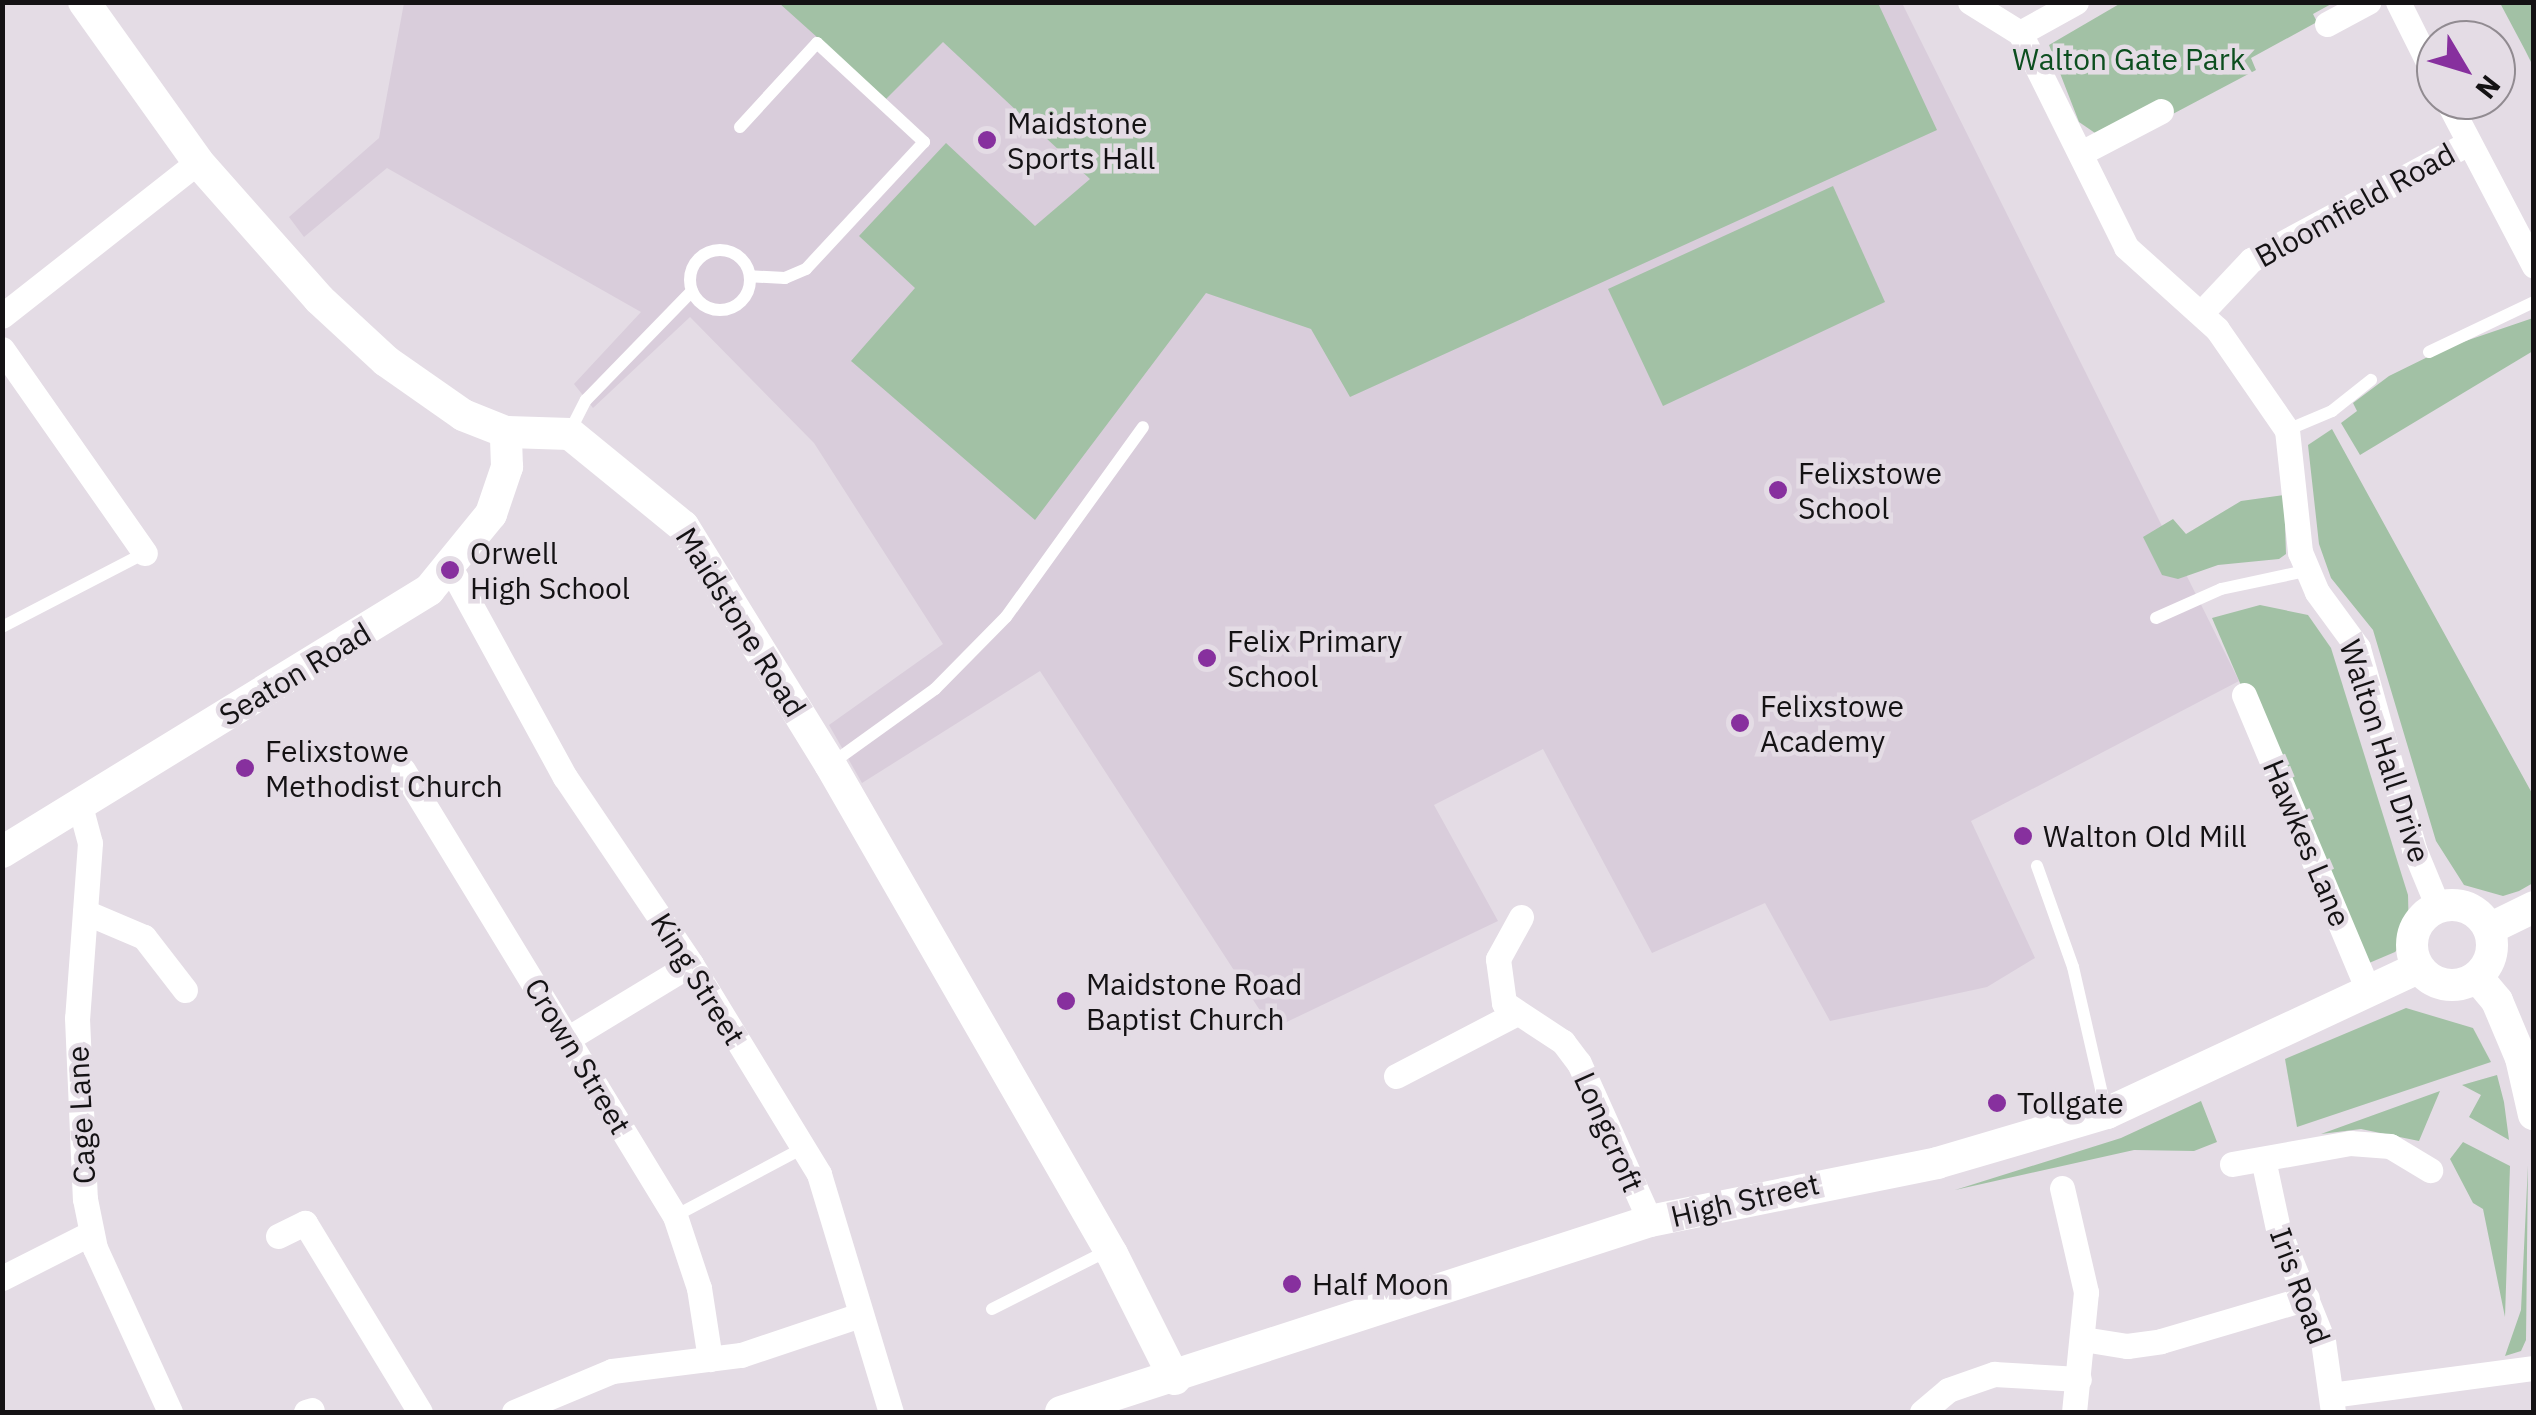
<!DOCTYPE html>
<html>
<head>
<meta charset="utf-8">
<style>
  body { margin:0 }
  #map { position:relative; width:2536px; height:1415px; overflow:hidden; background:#e4dce5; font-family:"IBM Plex Sans",sans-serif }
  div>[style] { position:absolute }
  .built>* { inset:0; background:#d9cddb }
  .green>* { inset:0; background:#a2c1a5 }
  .service>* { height:12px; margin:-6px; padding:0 6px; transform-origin:6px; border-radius:6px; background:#fff }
  .service>.ring { margin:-6px; padding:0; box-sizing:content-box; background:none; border:12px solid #fff; border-radius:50% }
  .minor>* { height:25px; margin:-12.5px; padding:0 12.5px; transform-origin:12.5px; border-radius:12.5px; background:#fff }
  .tertiary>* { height:32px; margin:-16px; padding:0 16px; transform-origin:16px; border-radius:16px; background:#fff }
  .tertiary>.ring { margin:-16px; padding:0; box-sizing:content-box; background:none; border:32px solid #fff; border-radius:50% }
  .dots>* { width:28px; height:28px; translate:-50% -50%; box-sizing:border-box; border:5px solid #e4dce5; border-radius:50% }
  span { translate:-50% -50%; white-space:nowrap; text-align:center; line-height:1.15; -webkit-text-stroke:9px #e4dce5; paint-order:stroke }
  .park-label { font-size:30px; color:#0c4e1f }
  .poi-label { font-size:30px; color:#141214 }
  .left { translate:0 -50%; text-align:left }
  .street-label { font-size:30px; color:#141214 }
  .frame { position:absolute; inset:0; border:5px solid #141214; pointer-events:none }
  .north { position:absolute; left:2416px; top:20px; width:100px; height:100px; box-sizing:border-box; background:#e4dce5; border:2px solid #918b91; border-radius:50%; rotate:128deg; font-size:28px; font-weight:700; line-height:40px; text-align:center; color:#141214 }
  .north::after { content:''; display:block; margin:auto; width:35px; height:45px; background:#87309e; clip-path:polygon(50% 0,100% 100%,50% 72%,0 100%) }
</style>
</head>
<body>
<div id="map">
  <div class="built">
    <div style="clip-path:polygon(404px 3px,1902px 3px,2239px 681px,1971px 821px,2035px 958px,1987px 987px,1830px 1021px,1765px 903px,1652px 953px,1543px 749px,1434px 805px,1498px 921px,1272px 1029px,1040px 671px,862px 783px,829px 725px,943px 644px,814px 443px,690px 317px,593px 408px,574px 384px,641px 312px,387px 168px,304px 237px,289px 217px,379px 138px)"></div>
  </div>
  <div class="green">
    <div style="clip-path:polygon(779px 3px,1878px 3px,1937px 130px,1350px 397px,1311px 329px,1206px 293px,1035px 520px,851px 361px,915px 288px,859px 236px,946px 143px,1035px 226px,1090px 179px,943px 42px,886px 99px)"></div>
    <div style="clip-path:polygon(2121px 3px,2333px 3px,2313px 14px,2317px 22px,2251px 58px,2256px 70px,2169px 116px,2095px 133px,2079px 122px,2049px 45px)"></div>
    <div style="clip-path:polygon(2500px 3px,2533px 3px,2533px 66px,2525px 50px)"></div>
    <div style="clip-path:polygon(1833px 186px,1885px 302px,1663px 406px,1608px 289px)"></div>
    <div style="clip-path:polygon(2533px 318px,2533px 351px,2360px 455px,2341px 423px,2357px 411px,2353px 403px,2389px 376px,2448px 347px)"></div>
    <div style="clip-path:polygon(2332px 429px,2533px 795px,2533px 883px,2519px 891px,2503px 896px,2464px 885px,2436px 841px,2373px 630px,2331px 578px,2319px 544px,2308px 445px)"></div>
    <div style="clip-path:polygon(2284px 495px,2286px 554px,2279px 559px,2218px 565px,2178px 579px,2162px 575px,2143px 537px,2173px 519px,2186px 534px,2241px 501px)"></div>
    <div style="clip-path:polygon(2260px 605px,2308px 615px,2331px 648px,2408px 895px,2409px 937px,2395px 952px,2362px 966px,2212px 618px)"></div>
    <div style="clip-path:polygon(2406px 1008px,2473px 1028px,2491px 1062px,2297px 1127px,2285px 1059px)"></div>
    <div style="clip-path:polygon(2497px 1075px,2504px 1102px,2509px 1140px,2469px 1117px,2481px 1095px,2462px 1085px)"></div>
    <div style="clip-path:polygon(2440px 1091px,2419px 1141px,2361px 1129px,2321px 1134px)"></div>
    <div style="clip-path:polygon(2201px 1101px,2217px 1142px,2194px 1151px,2134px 1150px,1955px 1190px,2121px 1138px)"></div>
    <div style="clip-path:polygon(2463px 1142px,2510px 1166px,2505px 1317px,2483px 1209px,2473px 1203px,2450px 1159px)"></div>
    <div style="clip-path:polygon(2528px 1165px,2526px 1340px,2521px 1351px,2505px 1356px,2521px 1310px)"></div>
  </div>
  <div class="service">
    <div style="left:740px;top:127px;width:114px;rotate:-47.5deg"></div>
    <div style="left:817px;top:43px;width:146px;rotate:42.8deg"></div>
    <div style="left:924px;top:142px;width:173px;rotate:132.9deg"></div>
    <div style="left:806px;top:269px;width:23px;rotate:157deg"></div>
    <div style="left:785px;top:278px;width:35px;rotate:-177deg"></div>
    <div class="ring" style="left:690px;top:250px;width:48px;height:48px"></div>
    <div style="left:2429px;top:352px;width:116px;rotate:-25.5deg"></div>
    <div style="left:2287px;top:430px;width:49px;rotate:-22.9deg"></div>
    <div style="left:2332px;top:411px;width:50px;rotate:-38.5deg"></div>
    <div style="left:570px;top:431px;width:35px;rotate:-63deg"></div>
    <div style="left:586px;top:400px;width:152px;rotate:-45.8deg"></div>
    <div style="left:2156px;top:618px;width:71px;rotate:-24deg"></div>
    <div style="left:2221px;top:589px;width:87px;rotate:-12deg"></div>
    <div style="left:2px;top:627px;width:161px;rotate:-27.4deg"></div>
    <div style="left:832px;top:763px;width:127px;rotate:-35.7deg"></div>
    <div style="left:935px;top:689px;width:101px;rotate:-45.4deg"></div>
    <div style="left:1006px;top:617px;width:234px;rotate:-54.2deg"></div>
    <div style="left:2037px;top:866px;width:107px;rotate:70.4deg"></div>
    <div style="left:2073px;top:967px;width:148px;rotate:77.1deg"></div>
    <div style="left:675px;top:1216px;width:145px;rotate:-28deg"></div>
    <div style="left:992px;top:1309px;width:129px;rotate:-26.8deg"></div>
  </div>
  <div class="minor">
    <div style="left:1970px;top:2px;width:59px;rotate:31.8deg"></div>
    <div style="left:2020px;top:33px;width:239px;rotate:63.6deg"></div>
    <div style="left:2126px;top:247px;width:122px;rotate:42deg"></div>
    <div style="left:2217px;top:329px;width:123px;rotate:55.3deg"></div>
    <div style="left:2287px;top:430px;width:123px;rotate:83.9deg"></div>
    <div style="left:2300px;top:552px;width:43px;rotate:67deg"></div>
    <div style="left:2317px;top:592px;width:69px;rotate:53.8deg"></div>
    <div style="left:2358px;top:648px;width:209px;rotate:74.4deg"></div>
    <div style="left:2414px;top:849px;width:63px;rotate:67.5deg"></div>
    <div style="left:2398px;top:2px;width:85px;rotate:63.4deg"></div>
    <div style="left:2327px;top:24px;width:47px;rotate:-28.2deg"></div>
    <div style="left:2020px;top:33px;width:64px;rotate:-29deg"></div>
    <div style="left:2447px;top:100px;width:187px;rotate:62.3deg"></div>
    <div style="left:2083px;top:152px;width:88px;rotate:-27.7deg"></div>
    <div style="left:2202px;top:312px;width:71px;rotate:-46.7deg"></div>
    <div style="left:2251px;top:260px;width:247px;rotate:-28.3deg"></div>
    <div style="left:2px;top:316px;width:249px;rotate:-38.2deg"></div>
    <div style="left:2px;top:349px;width:249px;rotate:55deg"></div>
    <div style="left:451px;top:569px;width:237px;rotate:61.3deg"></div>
    <div style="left:565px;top:777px;width:225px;rotate:56deg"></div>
    <div style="left:691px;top:964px;width:246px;rotate:58.6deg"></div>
    <div style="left:819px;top:1174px;width:249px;rotate:73.2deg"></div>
    <div style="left:2244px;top:695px;width:322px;rotate:67.2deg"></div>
    <div style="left:403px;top:770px;width:522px;rotate:58.62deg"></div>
    <div style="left:675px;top:1216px;width:76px;rotate:71.6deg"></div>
    <div style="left:699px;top:1288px;width:72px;rotate:81.2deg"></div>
    <div style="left:79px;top:802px;width:42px;rotate:75deg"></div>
    <div style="left:90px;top:843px;width:175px;rotate:94.2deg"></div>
    <div style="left:77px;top:1018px;width:181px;rotate:87.5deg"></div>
    <div style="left:85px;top:1199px;width:50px;rotate:78.5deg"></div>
    <div style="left:95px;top:1248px;width:180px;rotate:65.4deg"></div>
    <div style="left:85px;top:912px;width:64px;rotate:23deg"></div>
    <div style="left:144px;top:937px;width:67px;rotate:52.3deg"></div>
    <div style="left:1521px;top:917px;width:48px;rotate:118.7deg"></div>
    <div style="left:1498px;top:959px;width:44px;rotate:82.2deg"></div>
    <div style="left:1504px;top:1003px;width:71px;rotate:33.5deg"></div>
    <div style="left:1563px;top:1042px;width:26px;rotate:53deg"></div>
    <div style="left:1579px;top:1063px;width:173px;rotate:65.8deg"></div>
    <div style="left:567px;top:1039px;width:145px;rotate:-31.2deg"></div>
    <div style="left:1396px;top:1076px;width:134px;rotate:-27.5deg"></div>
    <div style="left:2263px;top:1159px;width:72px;rotate:77.9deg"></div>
    <div style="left:2278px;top:1229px;width:121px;rotate:68.1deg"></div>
    <div style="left:2323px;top:1341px;width:72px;rotate:82deg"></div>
    <div style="left:2232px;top:1164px;width:120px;rotate:-10.1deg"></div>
    <div style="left:2350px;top:1143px;width:40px;rotate:4.3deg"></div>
    <div style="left:2390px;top:1146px;width:47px;rotate:31deg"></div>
    <div style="left:2062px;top:1188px;width:107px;rotate:77deg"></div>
    <div style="left:2086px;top:1292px;width:121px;rotate:95.7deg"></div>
    <div style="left:278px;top:1236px;width:30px;rotate:-26deg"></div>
    <div style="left:305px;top:1223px;width:221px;rotate:58.7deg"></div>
    <div style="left:2px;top:1278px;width:100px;rotate:-26.8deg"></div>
    <div style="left:2083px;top:1339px;width:45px;rotate:9deg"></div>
    <div style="left:2127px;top:1346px;width:34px;rotate:-8deg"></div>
    <div style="left:2161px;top:1341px;width:152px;rotate:-16.4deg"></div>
    <div style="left:2331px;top:1395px;width:205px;rotate:-7.6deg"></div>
    <div style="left:306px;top:1412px;width:6px;rotate:-18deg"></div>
    <div style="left:514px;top:1412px;width:106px;rotate:-22.7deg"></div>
    <div style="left:612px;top:1371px;width:130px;rotate:-7.1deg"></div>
    <div style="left:741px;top:1355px;width:126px;rotate:-18.6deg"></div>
    <div style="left:1922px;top:1412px;width:34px;rotate:-40deg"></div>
    <div style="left:1948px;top:1390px;width:49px;rotate:-19.2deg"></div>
    <div style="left:1994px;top:1374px;width:85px;rotate:3.4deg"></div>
  </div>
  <div class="tertiary">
    <div style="left:84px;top:2px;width:196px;rotate:54.5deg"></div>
    <div style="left:198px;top:162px;width:183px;rotate:48.5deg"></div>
    <div style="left:319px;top:299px;width:91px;rotate:42.8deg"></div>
    <div style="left:386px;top:361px;width:94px;rotate:35deg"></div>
    <div style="left:463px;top:415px;width:46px;rotate:21.6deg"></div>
    <div style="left:506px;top:432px;width:64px;rotate:1.8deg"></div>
    <div style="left:570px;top:434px;width:146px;rotate:39.2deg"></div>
    <div style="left:683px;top:526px;width:280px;rotate:58.3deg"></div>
    <div style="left:830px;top:764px;width:565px;rotate:60.08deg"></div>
    <div style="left:1112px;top:1254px;width:140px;rotate:63.3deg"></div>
    <div style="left:2px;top:852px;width:501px;rotate:-31.53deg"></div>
    <div style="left:429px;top:590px;width:98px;rotate:-50.8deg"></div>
    <div style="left:491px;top:514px;width:50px;rotate:-71.2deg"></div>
    <div style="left:507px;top:467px;width:35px;rotate:-92deg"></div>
    <div class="ring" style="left:2412px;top:905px;width:48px;height:48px"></div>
    <div style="left:2489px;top:929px;width:50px;rotate:-26.1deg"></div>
    <div style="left:2477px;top:977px;width:31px;rotate:50deg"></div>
    <div style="left:2497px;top:1001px;width:62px;rotate:67.2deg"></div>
    <div style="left:2521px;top:1058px;width:58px;rotate:77.2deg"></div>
    <div style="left:1061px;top:1412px;width:619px;rotate:-17.97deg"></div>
    <div style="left:1650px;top:1221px;width:293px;rotate:-11.4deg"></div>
    <div style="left:1937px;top:1163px;width:177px;rotate:-16.4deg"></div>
    <div style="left:2107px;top:1113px;width:343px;rotate:-25deg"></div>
  </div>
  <div class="dots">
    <div style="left:987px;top:140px;background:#87309e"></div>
    <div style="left:1778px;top:490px;background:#87309e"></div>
    <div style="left:450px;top:570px;background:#87309e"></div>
    <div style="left:1207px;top:658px;background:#87309e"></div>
    <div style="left:1740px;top:723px;background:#87309e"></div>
    <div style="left:245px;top:768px;background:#87309e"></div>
    <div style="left:2023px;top:836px;background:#87309e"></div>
    <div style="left:1066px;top:1001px;background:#87309e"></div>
    <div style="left:1997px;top:1103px;background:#87309e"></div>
    <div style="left:1292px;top:1284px;background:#87309e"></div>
  </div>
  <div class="park-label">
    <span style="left:2129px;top:59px">Walton Gate Park</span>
  </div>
  <div class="poi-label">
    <span class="left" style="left:1007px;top:140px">Maidstone<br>Sports Hall</span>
    <span class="left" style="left:1798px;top:490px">Felixstowe<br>School</span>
    <span class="left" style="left:470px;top:570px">Orwell<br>High School</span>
    <span class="left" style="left:1227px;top:658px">Felix Primary<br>School</span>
    <span class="left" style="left:1760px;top:723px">Felixstowe<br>Academy</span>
    <span class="left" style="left:265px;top:768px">Felixstowe<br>Methodist Church</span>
    <span class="left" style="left:2043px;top:836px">Walton Old Mill</span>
    <span class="left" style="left:1086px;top:1001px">Maidstone Road<br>Baptist Church</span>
    <span class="left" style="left:2017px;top:1103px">Tollgate</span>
    <span class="left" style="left:1312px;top:1284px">Half Moon</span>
  </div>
  <div class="street-label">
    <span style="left:2355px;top:205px;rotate:-29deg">Bloomfield Road</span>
    <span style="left:741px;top:622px;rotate:58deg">Maidstone Road</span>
    <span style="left:295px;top:674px;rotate:-31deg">Seaton Road</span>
    <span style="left:2385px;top:751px;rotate:72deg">Walton Hall Drive</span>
    <span style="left:2307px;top:843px;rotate:67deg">Hawkes Lane</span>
    <span style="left:698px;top:979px;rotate:58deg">King Street</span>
    <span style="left:578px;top:1056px;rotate:59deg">Crown Street</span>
    <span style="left:81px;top:1115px;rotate:-93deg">Cage Lane</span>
    <span style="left:1609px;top:1132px;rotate:66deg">Longcroft</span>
    <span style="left:1745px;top:1200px;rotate:-13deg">High Street</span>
    <span style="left:2300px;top:1286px;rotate:70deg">Iris Road</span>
  </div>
  <div class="frame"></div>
  <div class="north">N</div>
</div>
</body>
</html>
